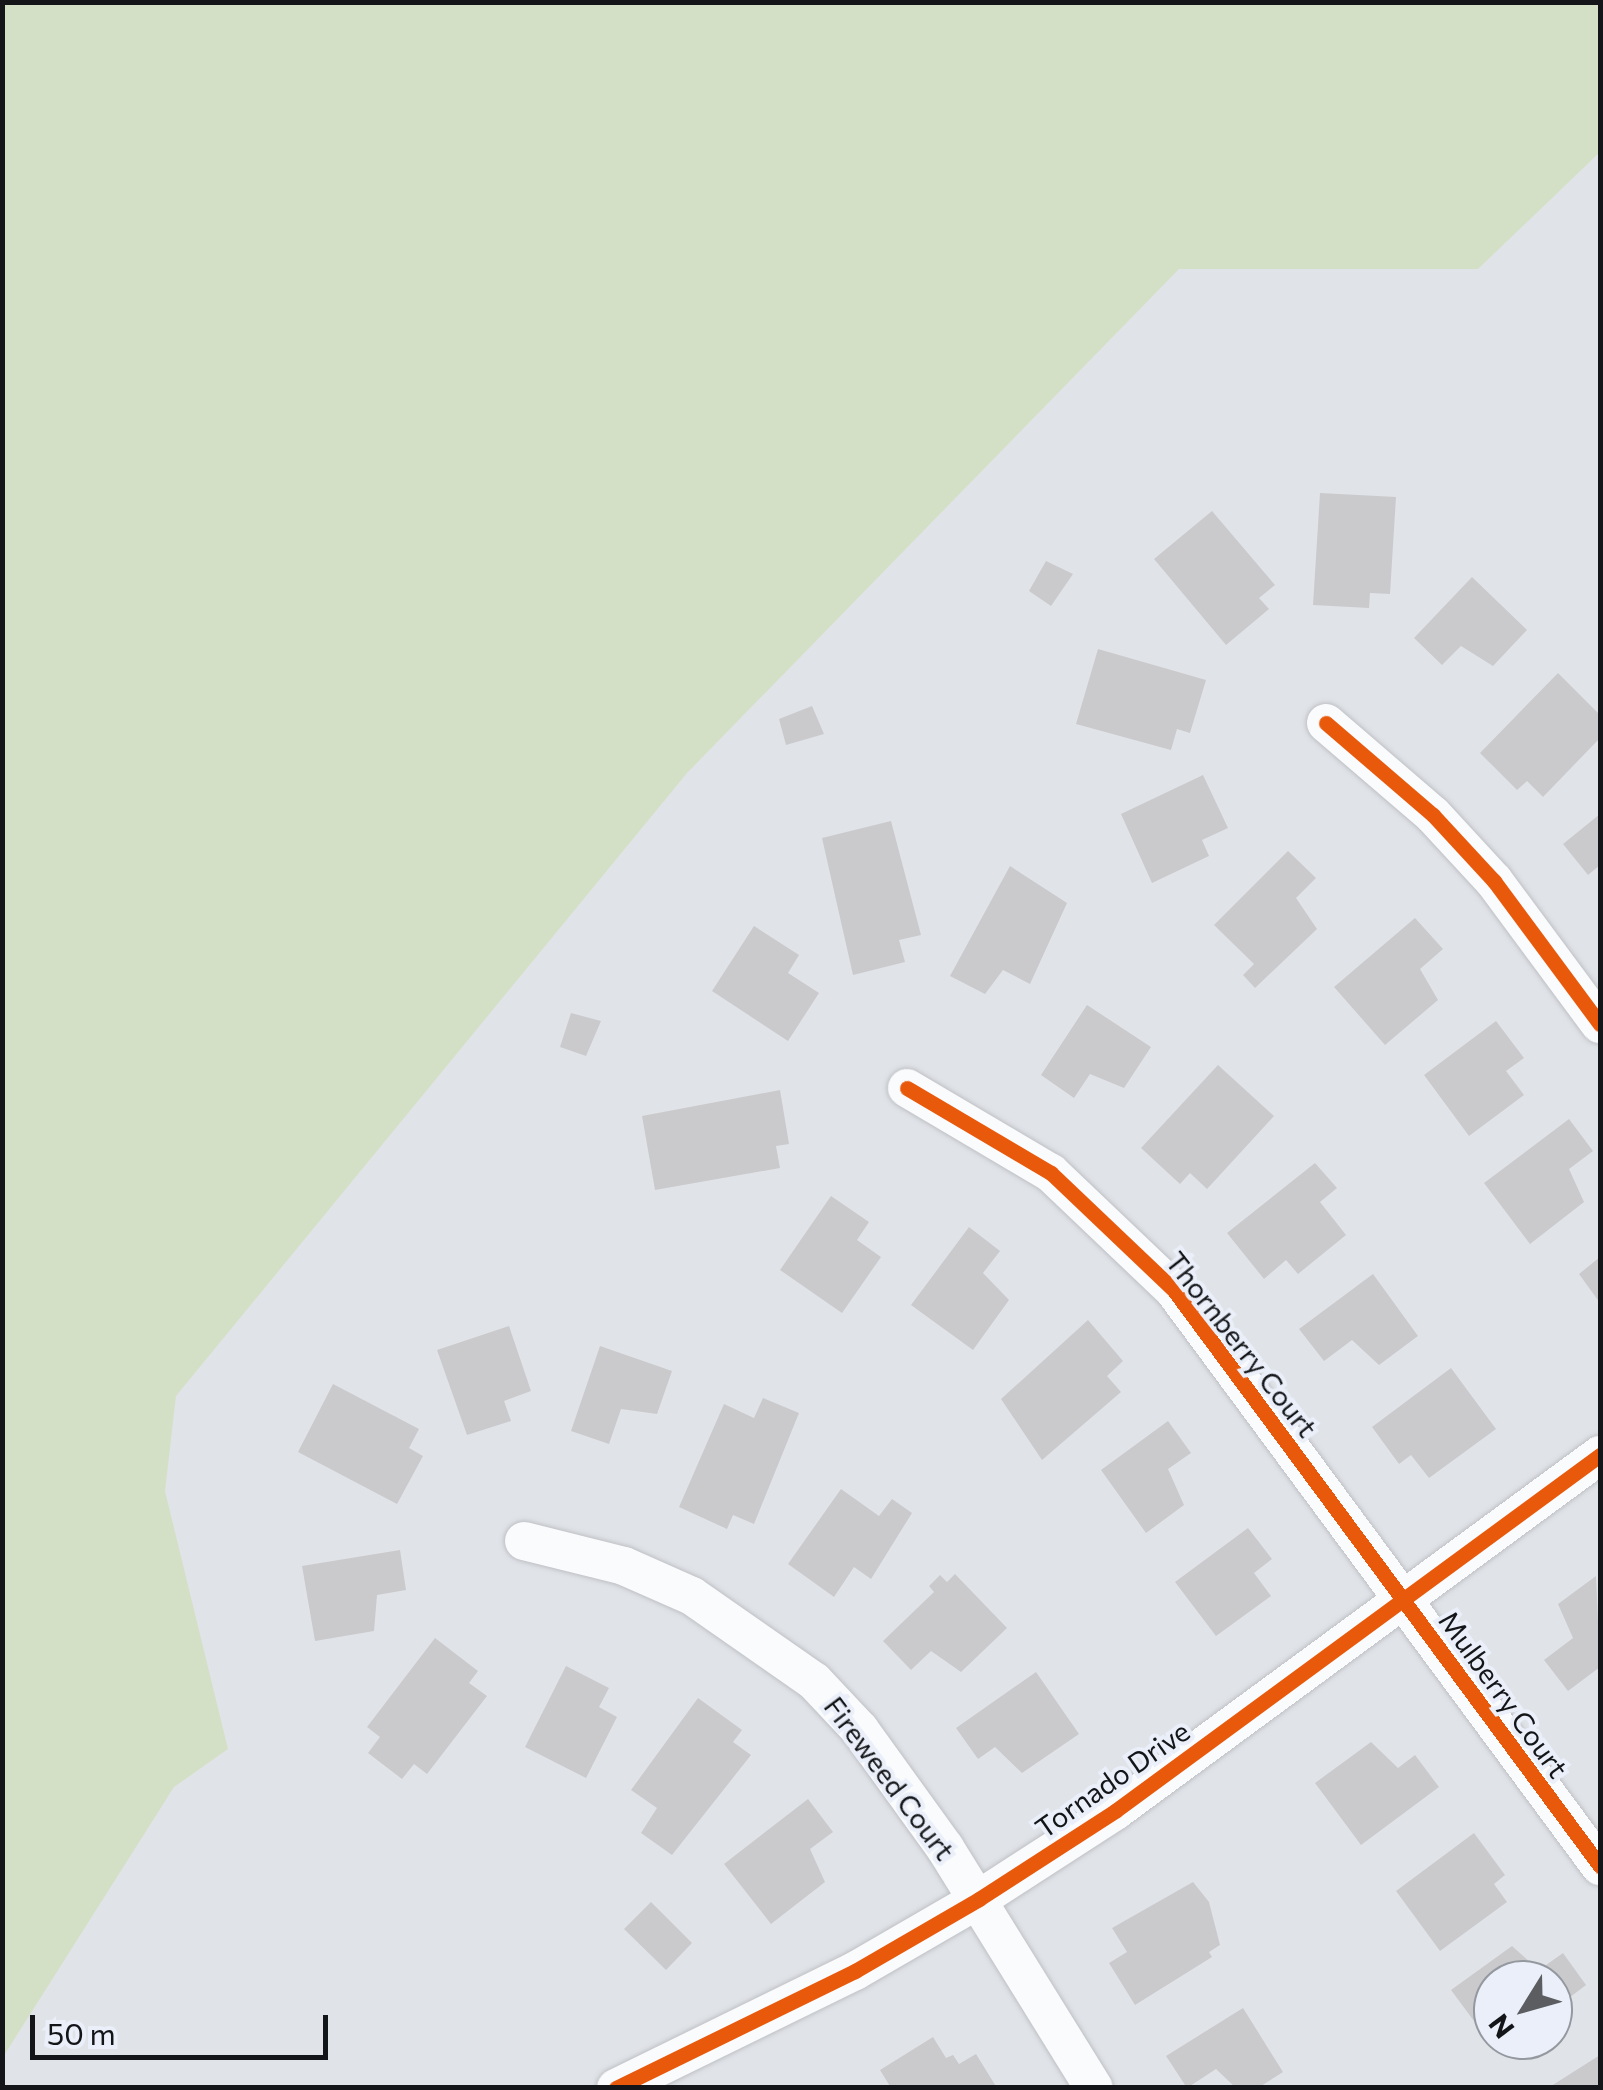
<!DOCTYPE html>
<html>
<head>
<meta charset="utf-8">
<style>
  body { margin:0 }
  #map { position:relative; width:1603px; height:2090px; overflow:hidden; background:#e0e3e8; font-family:Commissioner,sans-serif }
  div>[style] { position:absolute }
  .green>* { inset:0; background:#d4e0c5 }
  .building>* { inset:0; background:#cacacc }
  .roads { filter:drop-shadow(0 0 2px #bec0c4) drop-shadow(0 0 2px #bec0c4) }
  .minor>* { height:38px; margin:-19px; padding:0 19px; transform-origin:19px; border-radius:19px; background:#fafbfc }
  .cycleway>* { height:15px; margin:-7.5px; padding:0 7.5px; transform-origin:7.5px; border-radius:7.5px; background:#e8590c }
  span { translate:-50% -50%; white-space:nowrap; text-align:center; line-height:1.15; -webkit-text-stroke:8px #eaeff9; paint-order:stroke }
  .street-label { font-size:28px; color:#131518 }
  .frame { position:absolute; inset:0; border:5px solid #131518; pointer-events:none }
  .north { position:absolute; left:1473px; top:1960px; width:100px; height:100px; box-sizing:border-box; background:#eaeff9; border:2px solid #94989f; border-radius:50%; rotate:233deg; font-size:28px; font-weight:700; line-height:40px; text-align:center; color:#131518 }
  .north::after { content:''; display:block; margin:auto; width:35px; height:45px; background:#5b5d61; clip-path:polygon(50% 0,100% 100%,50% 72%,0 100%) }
  .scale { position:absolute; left:30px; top:2015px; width:298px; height:45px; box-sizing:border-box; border:5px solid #131518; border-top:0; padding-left:12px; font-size:30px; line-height:35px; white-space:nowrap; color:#131518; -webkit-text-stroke:8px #eaeff9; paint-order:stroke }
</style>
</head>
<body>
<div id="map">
  <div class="green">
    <div style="clip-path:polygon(3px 2px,1600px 3px,1600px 152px,1478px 269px,1179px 269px,687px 773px,176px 1396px,165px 1491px,228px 1749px,174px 1787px,3px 2057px)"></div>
  </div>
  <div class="building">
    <div style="clip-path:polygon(1320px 493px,1396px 497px,1390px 594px,1370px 593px,1369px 608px,1313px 605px)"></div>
    <div style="clip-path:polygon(1212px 511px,1275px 585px,1259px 598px,1269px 609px,1226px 645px,1154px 559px)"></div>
    <div style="clip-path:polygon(1046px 561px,1073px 574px,1051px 606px,1029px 591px)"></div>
    <div style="clip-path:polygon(1472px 577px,1527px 630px,1493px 666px,1461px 646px,1442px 665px,1414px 638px)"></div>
    <div style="clip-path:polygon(1098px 649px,1206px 680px,1190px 733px,1177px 729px,1171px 750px,1076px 724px)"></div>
    <div style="clip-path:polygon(1558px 673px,1600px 715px,1600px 738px,1543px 797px,1527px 781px,1517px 790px,1480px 753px)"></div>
    <div style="clip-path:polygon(812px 706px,824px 734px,786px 745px,779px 719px)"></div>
    <div style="clip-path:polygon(1203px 775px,1228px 828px,1202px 840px,1209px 856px,1152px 883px,1121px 814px)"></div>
    <div style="clip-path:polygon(1600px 814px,1600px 865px,1588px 875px,1563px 844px)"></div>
    <div style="clip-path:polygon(891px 821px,921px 935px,899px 940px,905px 962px,853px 975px,822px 838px)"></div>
    <div style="clip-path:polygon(1288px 851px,1316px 878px,1296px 898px,1317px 929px,1255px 988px,1243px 975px,1254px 964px,1214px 925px)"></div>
    <div style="clip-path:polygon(1010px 866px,1067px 903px,1030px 984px,1003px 970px,985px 994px,950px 976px)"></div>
    <div style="clip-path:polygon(1415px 918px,1443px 949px,1420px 969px,1438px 1000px,1385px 1045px,1334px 987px)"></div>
    <div style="clip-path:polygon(754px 926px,799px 955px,788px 973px,819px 993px,788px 1041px,712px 991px)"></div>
    <div style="clip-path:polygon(1087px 1005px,1151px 1047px,1124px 1088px,1090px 1074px,1074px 1098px,1041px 1075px)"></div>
    <div style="clip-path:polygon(571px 1013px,601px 1021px,586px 1056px,560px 1047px)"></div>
    <div style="clip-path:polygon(1496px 1021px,1524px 1058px,1506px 1071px,1524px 1095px,1469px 1136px,1424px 1075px)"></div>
    <div style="clip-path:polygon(1218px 1065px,1274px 1116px,1207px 1189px,1190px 1173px,1180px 1184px,1141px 1148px)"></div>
    <div style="clip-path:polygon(780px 1090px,789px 1144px,776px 1146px,780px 1168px,655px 1190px,642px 1116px)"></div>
    <div style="clip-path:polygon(1569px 1119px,1593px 1151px,1569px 1169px,1584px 1202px,1530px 1244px,1484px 1183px)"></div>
    <div style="clip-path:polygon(1315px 1163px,1337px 1188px,1320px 1202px,1346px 1235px,1298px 1274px,1286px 1260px,1264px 1279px,1227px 1233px)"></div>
    <div style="clip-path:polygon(831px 1196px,869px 1222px,857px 1240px,881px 1257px,842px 1313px,780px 1270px)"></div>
    <div style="clip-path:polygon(969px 1227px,1000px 1251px,983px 1273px,1009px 1300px,973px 1350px,911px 1305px)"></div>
    <div style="clip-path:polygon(1600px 1257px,1600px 1303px,1579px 1274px)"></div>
    <div style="clip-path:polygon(1373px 1274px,1418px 1336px,1379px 1365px,1352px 1340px,1324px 1361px,1299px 1329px)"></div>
    <div style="clip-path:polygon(1088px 1320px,1123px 1361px,1107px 1376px,1121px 1392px,1042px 1460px,1001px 1399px)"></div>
    <div style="clip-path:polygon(509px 1326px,531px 1391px,504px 1401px,511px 1421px,467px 1435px,437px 1350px)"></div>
    <div style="clip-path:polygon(600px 1346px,672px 1371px,657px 1414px,621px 1409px,609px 1444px,571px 1431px)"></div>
    <div style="clip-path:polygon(1451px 1368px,1496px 1429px,1429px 1478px,1411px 1455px,1399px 1464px,1372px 1427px)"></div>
    <div style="clip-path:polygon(333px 1384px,419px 1429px,409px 1448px,423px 1456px,397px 1504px,298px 1452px)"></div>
    <div style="clip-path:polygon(763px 1398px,799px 1413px,754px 1524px,733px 1515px,727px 1529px,679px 1507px,724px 1404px,754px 1418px)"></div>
    <div style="clip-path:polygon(1168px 1421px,1191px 1453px,1168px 1469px,1184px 1505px,1146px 1533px,1101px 1470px)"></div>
    <div style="clip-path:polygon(841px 1489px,879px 1516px,892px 1499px,912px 1513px,871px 1579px,854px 1567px,834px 1597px,788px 1564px)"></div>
    <div style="clip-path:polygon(1248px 1528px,1272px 1559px,1254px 1573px,1271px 1596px,1216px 1636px,1175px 1582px)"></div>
    <div style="clip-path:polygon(400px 1550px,406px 1590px,377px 1595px,374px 1631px,315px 1641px,302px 1566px)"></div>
    <div style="clip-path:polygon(955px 1574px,1007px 1628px,961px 1672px,931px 1651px,911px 1670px,883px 1641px,934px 1592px,929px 1586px,940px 1575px,947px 1582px)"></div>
    <div style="clip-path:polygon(1596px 1576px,1600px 1667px,1568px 1691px,1544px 1660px,1573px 1638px,1558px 1604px)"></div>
    <div style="clip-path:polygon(435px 1638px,478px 1671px,469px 1683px,487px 1696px,427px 1774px,414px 1764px,402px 1779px,368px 1753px,380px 1737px,367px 1727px)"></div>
    <div style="clip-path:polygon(566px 1666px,609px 1688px,599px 1707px,617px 1717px,586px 1778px,525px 1747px)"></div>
    <div style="clip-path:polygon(1036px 1672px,1079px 1734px,1022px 1773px,995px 1747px,978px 1759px,956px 1728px)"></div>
    <div style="clip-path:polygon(698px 1698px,742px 1730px,733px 1742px,751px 1755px,672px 1855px,641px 1833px,657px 1808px,631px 1790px)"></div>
    <div style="clip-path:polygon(1371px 1742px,1398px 1768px,1415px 1755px,1439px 1787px,1361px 1845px,1315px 1783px)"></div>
    <div style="clip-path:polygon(808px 1799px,833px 1832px,810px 1849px,825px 1882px,771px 1924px,724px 1864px)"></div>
    <div style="clip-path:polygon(1474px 1833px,1505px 1875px,1494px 1884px,1507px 1902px,1440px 1951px,1396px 1891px)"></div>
    <div style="clip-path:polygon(1193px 1882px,1209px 1902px,1220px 1945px,1209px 1952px,1212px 1957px,1135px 2005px,1109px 1963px,1127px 1952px,1112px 1928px)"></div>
    <div style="clip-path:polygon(651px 1902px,692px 1943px,666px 1970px,624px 1929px)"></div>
    <div style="clip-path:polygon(1512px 1946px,1539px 1970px,1563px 1953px,1586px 1985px,1553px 2010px,1553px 1980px,1493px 1980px,1493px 2040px,1505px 2040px,1494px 2048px,1451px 1990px)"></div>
    <div style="clip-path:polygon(1243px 2008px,1283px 2072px,1258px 2088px,1236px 2088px,1216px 2069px,1187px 2088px,1166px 2056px)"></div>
    <div style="clip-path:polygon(933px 2037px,946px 2058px,953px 2055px,959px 2064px,976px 2054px,997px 2088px,891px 2088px,880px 2070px)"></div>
    <div style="clip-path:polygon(1600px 2055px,1600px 2088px,1548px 2088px)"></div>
  </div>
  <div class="roads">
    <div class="minor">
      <div style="left:1326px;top:723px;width:141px;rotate:40.7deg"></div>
      <div style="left:1433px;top:815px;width:90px;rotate:47.3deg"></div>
      <div style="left:1494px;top:881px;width:178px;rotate:53.5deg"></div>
      <div style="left:907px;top:1088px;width:167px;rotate:30.6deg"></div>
      <div style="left:1051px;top:1173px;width:168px;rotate:43.6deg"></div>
      <div style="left:1173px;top:1289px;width:718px;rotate:53.5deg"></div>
      <div style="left:524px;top:1541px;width:103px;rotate:14deg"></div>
      <div style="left:624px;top:1566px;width:74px;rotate:23.8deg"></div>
      <div style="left:692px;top:1596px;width:149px;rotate:34.9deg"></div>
      <div style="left:814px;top:1681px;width:67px;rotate:46.8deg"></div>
      <div style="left:860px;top:1730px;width:145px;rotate:54.2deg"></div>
      <div style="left:945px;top:1848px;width:282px;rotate:58.2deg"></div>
      <div style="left:616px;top:2088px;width:266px;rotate:-26.1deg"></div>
      <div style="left:855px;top:1971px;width:143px;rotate:-30.1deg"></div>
      <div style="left:979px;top:1899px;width:162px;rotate:-32.9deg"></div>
      <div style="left:1115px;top:1811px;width:602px;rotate:-36.28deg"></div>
    </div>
  </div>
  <div class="cycleway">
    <div style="left:1326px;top:723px;width:141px;rotate:40.7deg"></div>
    <div style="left:1433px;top:815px;width:90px;rotate:47.3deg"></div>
    <div style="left:1494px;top:881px;width:178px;rotate:53.5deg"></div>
    <div style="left:907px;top:1088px;width:167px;rotate:30.6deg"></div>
    <div style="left:1051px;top:1173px;width:168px;rotate:43.6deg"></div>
    <div style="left:1173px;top:1289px;width:718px;rotate:53.5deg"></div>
    <div style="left:616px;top:2088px;width:266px;rotate:-26.1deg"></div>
    <div style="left:855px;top:1971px;width:143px;rotate:-30.1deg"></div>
    <div style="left:979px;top:1899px;width:162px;rotate:-32.9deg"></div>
    <div style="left:1115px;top:1811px;width:602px;rotate:-36.28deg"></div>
  </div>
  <div class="street-label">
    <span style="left:1242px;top:1344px;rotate:52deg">Thornberry Court</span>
    <span style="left:1504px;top:1694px;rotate:54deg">Mulberry Court</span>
    <span style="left:890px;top:1778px;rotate:53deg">Fireweed Court</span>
    <span style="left:1112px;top:1779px;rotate:-35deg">Tornado Drive</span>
  </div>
  <div class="frame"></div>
  <div class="north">N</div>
  <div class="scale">50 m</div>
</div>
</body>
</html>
